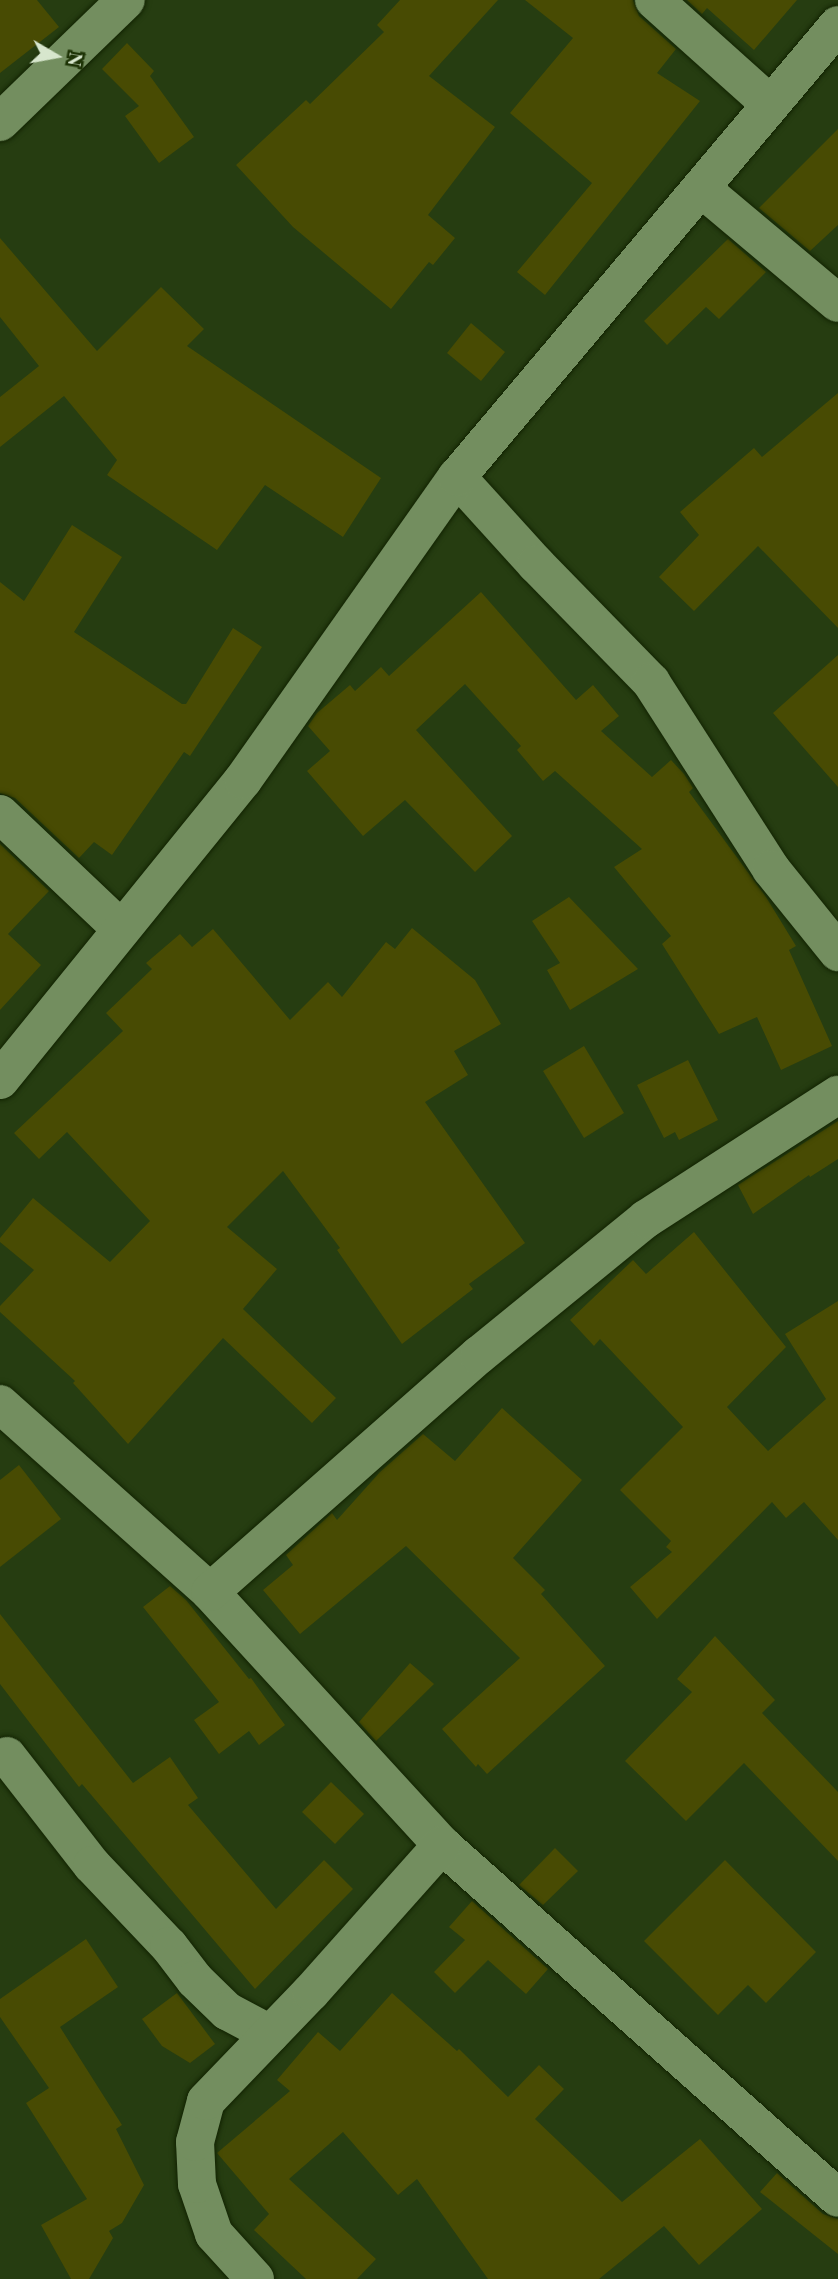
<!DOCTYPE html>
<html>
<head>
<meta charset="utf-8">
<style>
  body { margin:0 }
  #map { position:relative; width:838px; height:2279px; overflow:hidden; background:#263d11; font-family:"Playfair Display",serif }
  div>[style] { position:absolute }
  .building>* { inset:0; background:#484b03 }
  .roads { filter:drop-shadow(0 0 2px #122302) drop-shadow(0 0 2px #122302) }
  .minor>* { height:38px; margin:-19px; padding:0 19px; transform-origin:19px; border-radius:19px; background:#738e5f }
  span { translate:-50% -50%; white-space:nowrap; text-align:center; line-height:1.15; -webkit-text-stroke:6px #1d3305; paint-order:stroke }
  .north { position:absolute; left:21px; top:21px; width:70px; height:70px; -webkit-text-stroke:5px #1d3305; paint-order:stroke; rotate:100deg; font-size:19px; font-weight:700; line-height:28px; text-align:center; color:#d7e6cd }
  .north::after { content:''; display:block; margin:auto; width:24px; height:32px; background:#d7e6cd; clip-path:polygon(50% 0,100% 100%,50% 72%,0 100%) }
</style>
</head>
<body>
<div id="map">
  <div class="building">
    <div style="clip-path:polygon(0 0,37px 0,59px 27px,0 73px)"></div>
    <div style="clip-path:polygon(400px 0,498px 0,429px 76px,495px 127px,428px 215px,455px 238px,433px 265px,429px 262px,391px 309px,293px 227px,236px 165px,306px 100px,310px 104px,384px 32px,377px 25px)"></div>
    <div style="clip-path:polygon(525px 0,633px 0,639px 16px,676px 49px,657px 73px,700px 101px,545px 295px,517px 272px,592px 183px,510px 113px,573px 38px)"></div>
    <div style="clip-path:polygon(687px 0,797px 0,754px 50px,707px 8px,702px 14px)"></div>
    <div style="clip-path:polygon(127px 43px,154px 71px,150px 76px,194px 137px,159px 163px,125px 116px,139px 106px,102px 69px)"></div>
    <div style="clip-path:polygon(838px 129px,838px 225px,810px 251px,759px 208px)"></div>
    <div style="clip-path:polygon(0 238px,97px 351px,161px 287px,204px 329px,187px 346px,381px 478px,343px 537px,265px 485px,217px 550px,107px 475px,117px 460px,64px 396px,0 447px,0 397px,39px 366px,0 317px)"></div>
    <div style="clip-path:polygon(728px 239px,766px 272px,719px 319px,706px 307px,667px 345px,644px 321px)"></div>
    <div style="clip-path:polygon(471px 323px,505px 352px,481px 381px,447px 353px)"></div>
    <div style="clip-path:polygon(838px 393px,838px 628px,758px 546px,694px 611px,659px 577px,699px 535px,680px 512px,754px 448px,762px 457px)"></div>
    <div style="clip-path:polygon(72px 525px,122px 557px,74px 632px,182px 704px,186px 704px,233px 628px,262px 647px,190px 756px,184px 752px,112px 855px,94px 842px,79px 858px,15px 798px,0 793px,0 582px,24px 601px)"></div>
    <div style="clip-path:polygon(481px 592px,576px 700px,593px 685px,619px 716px,601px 731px,652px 777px,671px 760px,684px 774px,693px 788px,689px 792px,766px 897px,796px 946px,789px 950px,832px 1046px,781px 1070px,757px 1017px,719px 1034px,662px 944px,671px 936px,614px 867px,642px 849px,555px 771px,543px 781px,517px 750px,521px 746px,465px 684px,416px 730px,512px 836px,475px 872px,405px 800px,363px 836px,307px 771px,330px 751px,308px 726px,317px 713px,350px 685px,355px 691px,381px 667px,389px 676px)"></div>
    <div style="clip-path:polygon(838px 655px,838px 787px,773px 713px)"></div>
    <div style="clip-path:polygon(0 844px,49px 891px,8px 934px,41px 965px,0 1010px)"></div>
    <div style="clip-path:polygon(569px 897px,638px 969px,570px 1010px,547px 970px,560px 963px,532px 921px)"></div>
    <div style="clip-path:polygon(412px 928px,475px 980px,501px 1024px,454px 1051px,468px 1075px,425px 1102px,525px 1243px,469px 1284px,473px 1289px,402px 1344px,337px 1250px,340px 1248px,283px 1171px,227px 1227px,277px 1269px,243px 1309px,336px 1398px,312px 1423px,223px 1338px,128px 1444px,73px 1383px,75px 1381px,0 1312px,0 1306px,34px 1270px,0 1242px,0 1238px,33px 1198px,110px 1262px,150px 1221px,67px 1132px,39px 1159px,14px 1133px,123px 1031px,106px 1013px,152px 969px,146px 963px,180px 934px,192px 947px,213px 929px,290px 1020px,328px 982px,342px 997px,386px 942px,395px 949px)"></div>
    <div style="clip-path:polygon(584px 1046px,624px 1113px,584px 1138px,543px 1071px)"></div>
    <div style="clip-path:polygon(688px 1060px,718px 1120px,679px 1140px,675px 1132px,664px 1138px,637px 1085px)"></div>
    <div style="clip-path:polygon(838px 1121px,838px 1159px,810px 1177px,809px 1175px,753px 1214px,738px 1185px)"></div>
    <div style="clip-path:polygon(694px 1232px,786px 1347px,727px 1407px,768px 1451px,826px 1399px,785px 1334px,838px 1301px,838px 1540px,804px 1502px,786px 1518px,772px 1502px,657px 1619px,630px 1587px,672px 1552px,666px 1547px,671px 1541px,620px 1490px,683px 1427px,600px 1339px,594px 1346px,570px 1320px,633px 1260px,646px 1274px)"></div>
    <div style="clip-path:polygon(502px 1408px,582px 1480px,513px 1558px,545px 1590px,541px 1594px,605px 1666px,487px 1774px,478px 1764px,476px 1767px,442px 1729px,520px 1658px,406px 1546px,300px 1634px,263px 1590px,293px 1565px,286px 1555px,332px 1513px,337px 1520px,380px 1472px,423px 1434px,455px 1461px)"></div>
    <div style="clip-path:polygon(19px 1465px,61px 1519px,0 1567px,0 1480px)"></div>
    <div style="clip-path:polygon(170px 1586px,186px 1600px,249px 1679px,251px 1678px,285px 1725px,259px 1745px,249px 1731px,219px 1754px,194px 1720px,219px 1702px,143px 1607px)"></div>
    <div style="clip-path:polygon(0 1614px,133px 1783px,170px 1757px,198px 1798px,188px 1805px,276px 1909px,324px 1860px,353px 1889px,255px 1989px,82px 1784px,79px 1787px,0 1684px)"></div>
    <div style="clip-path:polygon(715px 1636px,775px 1700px,762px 1713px,838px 1792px,838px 1861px,744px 1763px,686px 1821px,625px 1761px,692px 1692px,677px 1679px)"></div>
    <div style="clip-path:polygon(410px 1663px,434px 1684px,376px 1741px,359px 1722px)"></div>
    <div style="clip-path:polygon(331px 1782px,364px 1814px,335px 1844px,302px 1812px)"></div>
    <div style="clip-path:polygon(555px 1848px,578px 1871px,543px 1905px,519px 1885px)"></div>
    <div style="clip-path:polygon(725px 1860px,816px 1952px,766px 2003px,748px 1985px,718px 2015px,644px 1941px)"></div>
    <div style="clip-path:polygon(472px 1901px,548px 1969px,526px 1994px,488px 1960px,455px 1993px,434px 1972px,465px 1940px,449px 1927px)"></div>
    <div style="clip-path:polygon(86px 1939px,118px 1987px,60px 2027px,122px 2125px,116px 2129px,144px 2185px,122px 2223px,109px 2231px,113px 2238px,89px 2279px,71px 2279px,41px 2225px,87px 2199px,26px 2103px,49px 2088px,0 2017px,0 1999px)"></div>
    <div style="clip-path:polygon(177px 1993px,215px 2044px,190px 2063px,162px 2046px,142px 2019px)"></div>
    <div style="clip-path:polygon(392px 1993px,457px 2051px,459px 2049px,508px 2097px,539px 2065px,564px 2089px,535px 2119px,622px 2202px,700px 2139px,762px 2209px,699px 2265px,664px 2226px,599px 2279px,488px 2279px,417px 2179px,398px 2195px,343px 2132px,289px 2179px,376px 2259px,357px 2279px,306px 2279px,254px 2230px,269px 2214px,217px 2153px,290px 2091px,277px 2080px,318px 2032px,340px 2051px)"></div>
    <div style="clip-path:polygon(777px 2173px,823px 2214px,838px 2219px,838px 2254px,760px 2192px)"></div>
  </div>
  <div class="roads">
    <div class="minor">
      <div style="left:654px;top:0;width:156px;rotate:41.9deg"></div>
      <div style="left:0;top:122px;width:175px;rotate:-44.1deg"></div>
      <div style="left:702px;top:189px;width:177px;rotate:40deg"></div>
      <div style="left:457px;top:477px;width:118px;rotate:47.8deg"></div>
      <div style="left:536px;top:564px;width:165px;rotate:45.7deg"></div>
      <div style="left:651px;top:682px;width:222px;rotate:57.3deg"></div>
      <div style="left:771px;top:869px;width:107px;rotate:51.1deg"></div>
      <div style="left:0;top:814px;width:166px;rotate:43.5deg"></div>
      <div style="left:0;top:1080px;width:386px;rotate:-51deg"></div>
      <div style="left:243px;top:780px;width:371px;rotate:-54.8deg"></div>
      <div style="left:457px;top:477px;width:591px;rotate:-49.87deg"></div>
      <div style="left:0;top:1404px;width:282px;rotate:41.8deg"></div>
      <div style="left:210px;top:1592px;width:343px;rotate:47.5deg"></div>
      <div style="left:442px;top:1845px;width:530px;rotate:41.71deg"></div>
      <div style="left:210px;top:1592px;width:359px;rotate:-41.4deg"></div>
      <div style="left:479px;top:1355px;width:215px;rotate:-39.2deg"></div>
      <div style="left:646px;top:1219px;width:229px;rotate:-32.9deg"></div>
      <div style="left:7px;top:1756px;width:138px;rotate:52.1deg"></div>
      <div style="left:92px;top:1865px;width:112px;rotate:46.5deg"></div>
      <div style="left:169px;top:1946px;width:43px;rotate:52.6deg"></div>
      <div style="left:195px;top:1980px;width:45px;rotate:44.1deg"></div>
      <div style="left:227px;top:2011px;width:49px;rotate:28.1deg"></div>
      <div style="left:255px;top:2279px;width:61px;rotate:-132.3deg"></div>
      <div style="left:214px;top:2234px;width:53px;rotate:-108.8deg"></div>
      <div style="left:197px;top:2184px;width:42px;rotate:-92.7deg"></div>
      <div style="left:195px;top:2142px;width:42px;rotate:-75deg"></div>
      <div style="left:206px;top:2101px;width:151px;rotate:-46.1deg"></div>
      <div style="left:311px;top:1992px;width:197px;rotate:-48.3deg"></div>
    </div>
  </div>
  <div class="north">N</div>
</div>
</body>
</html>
